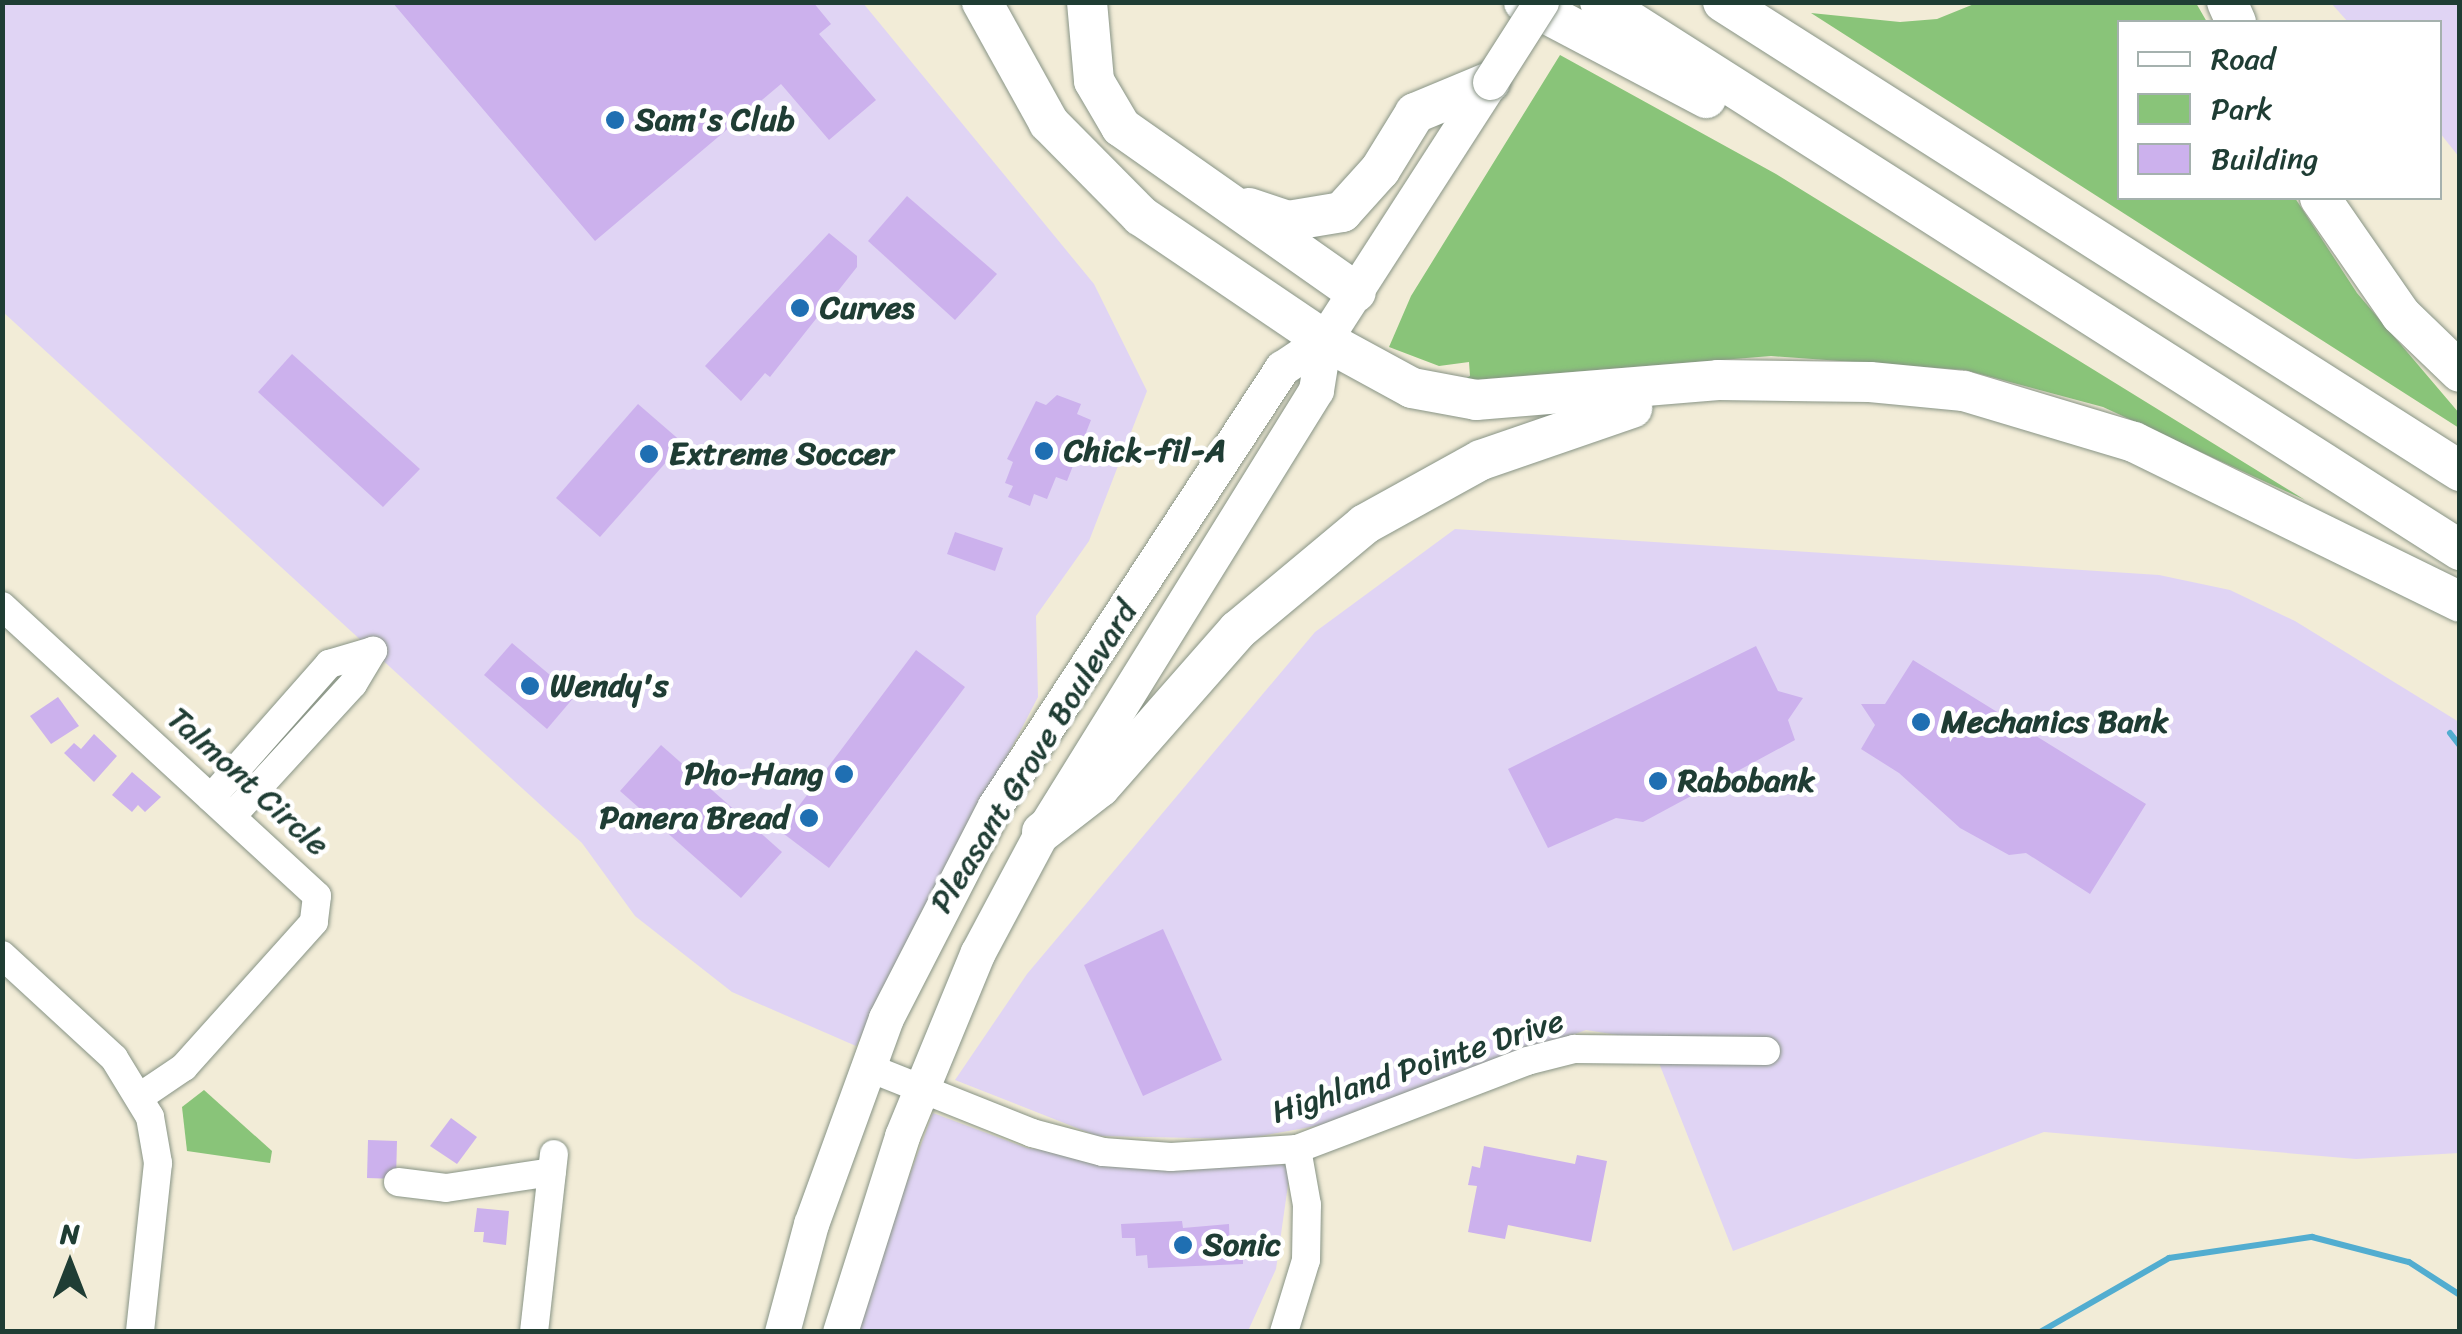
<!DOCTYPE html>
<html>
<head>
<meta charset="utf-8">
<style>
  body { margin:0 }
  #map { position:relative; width:2462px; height:1334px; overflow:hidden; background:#f2ecd7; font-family:Sriracha,sans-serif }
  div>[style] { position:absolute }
  .built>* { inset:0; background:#e0d4f4 }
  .green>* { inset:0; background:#89c479 }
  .stream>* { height:6px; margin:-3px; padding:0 3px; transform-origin:3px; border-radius:3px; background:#52add0 }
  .building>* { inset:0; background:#ccb1ed }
  .roads { filter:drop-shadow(0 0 2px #889486) drop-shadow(0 0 2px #889486) }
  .minor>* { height:28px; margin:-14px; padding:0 14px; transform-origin:14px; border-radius:14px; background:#fff }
  .major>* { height:35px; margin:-17.5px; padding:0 17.5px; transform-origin:17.5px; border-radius:17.5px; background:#fff }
  .highway>* { height:40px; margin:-20px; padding:0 20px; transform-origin:20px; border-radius:20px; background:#fff }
  .bridges { filter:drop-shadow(0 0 2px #889486) drop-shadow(0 0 2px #889486) }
  .major-bridge>* { height:35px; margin:-17.5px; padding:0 17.5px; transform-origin:17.5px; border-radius:17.5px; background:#fff }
  .dots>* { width:28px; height:28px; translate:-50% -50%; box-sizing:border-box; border:5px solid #fff; border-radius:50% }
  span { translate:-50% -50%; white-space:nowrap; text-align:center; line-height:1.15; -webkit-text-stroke:9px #fff; paint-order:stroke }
  .poi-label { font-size:32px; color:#1f3d34; font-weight:700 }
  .left { translate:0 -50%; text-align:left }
  .right { translate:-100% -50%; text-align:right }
  .street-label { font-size:32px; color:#1f3d34 }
  .frame { position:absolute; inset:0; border:5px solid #1f3d34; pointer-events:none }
  .legend { position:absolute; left:2117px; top:20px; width:325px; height:180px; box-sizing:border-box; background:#fff; border:2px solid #a5b1ae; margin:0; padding:12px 18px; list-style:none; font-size:30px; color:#1f3d34 }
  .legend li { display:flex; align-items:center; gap:20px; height:50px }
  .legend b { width:50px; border:2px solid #a5b1ae }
  .north { position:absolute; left:20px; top:1214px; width:100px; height:100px; -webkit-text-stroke:8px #fff; paint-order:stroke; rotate:0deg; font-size:28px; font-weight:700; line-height:40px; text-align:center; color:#1f3d34 }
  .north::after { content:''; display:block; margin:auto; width:35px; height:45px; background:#1f3d34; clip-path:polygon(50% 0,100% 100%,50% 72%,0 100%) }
</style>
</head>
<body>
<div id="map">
  <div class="built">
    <div style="clip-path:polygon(2px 3px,863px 3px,1094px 284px,1147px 391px,1089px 541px,1036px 616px,1038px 697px,856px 1046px,732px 992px,635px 916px,582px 843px,3px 312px)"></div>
    <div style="clip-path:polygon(2331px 3px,2459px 3px,2459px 157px,2440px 133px,2440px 22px,2348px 22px)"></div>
    <div style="clip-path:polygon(1455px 529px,2159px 575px,2230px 590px,2295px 621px,2459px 722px,2459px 1153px,2356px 1159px,2044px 1132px,1733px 1251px,1650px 1040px,1586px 1030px,1333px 1123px,1244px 1139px,1097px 1136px,955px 1080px,1027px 974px,1315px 632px)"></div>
    <div style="clip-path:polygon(933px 1113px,1027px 1148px,1183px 1170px,1291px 1164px,1276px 1269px,1248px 1331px,858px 1332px,873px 1272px)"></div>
  </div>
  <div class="green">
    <div style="clip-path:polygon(1979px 2px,2196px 3px,2207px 22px,2120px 22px,2120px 198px,2295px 198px,2357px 293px,2459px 413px,2459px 428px,1811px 13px,1900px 22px,1937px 19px)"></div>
    <div style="clip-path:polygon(1560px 55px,1776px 174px,2305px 500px,2103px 407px,1965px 370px,1771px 356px,1462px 381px,1470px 376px,1469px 362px,1439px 366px,1389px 347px,1411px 296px)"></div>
    <div style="clip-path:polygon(204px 1090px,272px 1151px,270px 1163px,187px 1151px,182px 1107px)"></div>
  </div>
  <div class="stream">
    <div style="left:2450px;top:733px;width:16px;rotate:52deg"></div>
    <div style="left:2040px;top:1332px;width:149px;rotate:-29.8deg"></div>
    <div style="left:2169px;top:1258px;width:145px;rotate:-8.4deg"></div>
    <div style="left:2312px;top:1237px;width:100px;rotate:14.5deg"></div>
    <div style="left:2409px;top:1262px;width:61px;rotate:32.9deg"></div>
  </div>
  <div class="building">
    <div style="clip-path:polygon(392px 2px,813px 2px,831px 24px,819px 34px,876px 100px,829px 140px,781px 84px,595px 241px)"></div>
    <div style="clip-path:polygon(907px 196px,997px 274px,955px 320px,868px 241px)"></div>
    <div style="clip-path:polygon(829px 233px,857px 256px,857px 267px,770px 377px,765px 373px,741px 401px,705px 366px)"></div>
    <div style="clip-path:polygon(292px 354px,420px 469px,383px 507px,258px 392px)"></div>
    <div style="clip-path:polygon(1057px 395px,1081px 404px,1077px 414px,1091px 420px,1067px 481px,1056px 477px,1047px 499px,1034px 494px,1030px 506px,1008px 497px,1013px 486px,1005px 483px,1013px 462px,1007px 459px,1036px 401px,1046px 405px)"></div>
    <div style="clip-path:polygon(638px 404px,683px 443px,600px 537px,556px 498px)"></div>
    <div style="clip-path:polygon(955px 532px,1003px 548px,995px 571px,947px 554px)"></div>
    <div style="clip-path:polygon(512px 643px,575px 696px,547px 729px,484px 675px)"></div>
    <div style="clip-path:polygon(1756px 646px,1778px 691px,1803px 698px,1788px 720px,1795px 740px,1643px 822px,1616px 818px,1548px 848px,1508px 769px)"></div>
    <div style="clip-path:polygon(916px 650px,965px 687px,829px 868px,780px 831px)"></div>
    <div style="clip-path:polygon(1913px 660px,2146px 804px,2090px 894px,2026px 853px,2009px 855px,1960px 828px,1899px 773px,1861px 749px,1875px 725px,1861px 704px,1885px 704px)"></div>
    <div style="clip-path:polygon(58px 697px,79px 726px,51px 744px,30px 716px)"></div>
    <div style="clip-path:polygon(94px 734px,117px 756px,94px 782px,64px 753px,74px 743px,81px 749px)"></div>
    <div style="clip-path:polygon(661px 745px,782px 852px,741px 898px,620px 791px)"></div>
    <div style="clip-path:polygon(132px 772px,161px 797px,145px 812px,138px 805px,132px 812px,112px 795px)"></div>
    <div style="clip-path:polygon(1163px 929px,1222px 1060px,1143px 1096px,1084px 965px)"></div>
    <div style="clip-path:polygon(451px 1118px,477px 1137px,457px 1164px,430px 1146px)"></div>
    <div style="clip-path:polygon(368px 1140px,397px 1141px,396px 1179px,367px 1178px)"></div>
    <div style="clip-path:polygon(1484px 1146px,1575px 1164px,1577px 1155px,1607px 1161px,1591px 1242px,1508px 1225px,1505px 1239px,1468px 1232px,1477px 1186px,1468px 1185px,1472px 1166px,1480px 1168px)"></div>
    <div style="clip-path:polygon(477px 1208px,509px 1211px,506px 1245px,483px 1242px,484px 1232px,474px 1232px)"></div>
    <div style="clip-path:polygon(1182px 1221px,1183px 1228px,1229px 1224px,1230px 1252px,1243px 1252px,1243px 1264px,1148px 1268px,1147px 1255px,1136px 1256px,1135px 1238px,1122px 1238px,1121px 1224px)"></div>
  </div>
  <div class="roads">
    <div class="minor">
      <div style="left:2px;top:606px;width:428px;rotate:42.6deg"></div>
      <div style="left:317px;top:896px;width:26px;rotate:97deg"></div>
      <div style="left:314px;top:922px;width:195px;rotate:131.9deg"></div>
      <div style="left:184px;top:1067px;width:52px;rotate:146deg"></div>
      <div style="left:211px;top:798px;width:179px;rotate:-48.6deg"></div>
      <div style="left:329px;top:664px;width:46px;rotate:-16.5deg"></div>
      <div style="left:232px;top:816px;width:179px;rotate:-47.5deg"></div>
      <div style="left:353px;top:684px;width:39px;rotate:-59deg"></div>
      <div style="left:2px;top:955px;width:152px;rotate:42.6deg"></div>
      <div style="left:114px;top:1058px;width:69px;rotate:58.6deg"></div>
      <div style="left:150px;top:1117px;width:47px;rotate:80.1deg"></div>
      <div style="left:158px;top:1163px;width:170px;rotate:96.1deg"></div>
      <div style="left:867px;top:1067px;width:178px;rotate:21.8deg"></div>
      <div style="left:1032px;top:1133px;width:73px;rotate:15deg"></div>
      <div style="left:1103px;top:1152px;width:68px;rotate:4.2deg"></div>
      <div style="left:1171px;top:1157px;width:126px;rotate:-3.6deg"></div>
      <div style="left:1297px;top:1149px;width:246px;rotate:-20.9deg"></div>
      <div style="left:1527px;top:1061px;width:49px;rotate:-14.3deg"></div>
      <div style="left:1574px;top:1049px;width:192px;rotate:0.6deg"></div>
      <div style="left:398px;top:1182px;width:48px;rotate:7.1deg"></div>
      <div style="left:446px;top:1188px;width:107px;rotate:-8.6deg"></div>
      <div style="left:534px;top:1332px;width:179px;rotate:-83.6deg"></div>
      <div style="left:1284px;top:1332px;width:75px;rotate:-73deg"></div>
      <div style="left:1306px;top:1260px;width:55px;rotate:-89deg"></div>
      <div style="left:1307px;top:1205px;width:57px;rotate:-100.1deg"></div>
    </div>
    <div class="major">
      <div style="left:782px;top:1332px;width:112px;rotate:-75deg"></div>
      <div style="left:811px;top:1224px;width:219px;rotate:-70deg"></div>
      <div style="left:886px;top:1018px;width:238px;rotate:-62.8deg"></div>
      <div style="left:995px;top:806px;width:524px;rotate:-56.77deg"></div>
      <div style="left:1282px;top:368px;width:50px;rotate:-33.7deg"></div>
      <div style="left:1324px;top:340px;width:307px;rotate:-57.2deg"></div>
      <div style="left:840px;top:1332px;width:206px;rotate:-72.4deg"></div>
      <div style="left:902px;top:1136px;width:199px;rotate:-67.6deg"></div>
      <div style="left:978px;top:952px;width:136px;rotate:-61.9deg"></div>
      <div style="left:1042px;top:832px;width:520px;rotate:-58.2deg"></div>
      <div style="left:1316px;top:390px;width:51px;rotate:-80.9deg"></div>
    </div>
    <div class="highway">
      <div style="left:982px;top:2px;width:138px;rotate:61deg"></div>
      <div style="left:1049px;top:123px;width:131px;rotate:45.3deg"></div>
      <div style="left:1141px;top:216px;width:221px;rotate:34.1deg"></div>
      <div style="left:1324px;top:340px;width:100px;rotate:28.6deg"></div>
      <div style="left:1412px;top:388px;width:65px;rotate:10.6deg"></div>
      <div style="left:1476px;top:400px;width:243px;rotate:-4.7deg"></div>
      <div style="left:1718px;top:380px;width:152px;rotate:0.8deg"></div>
      <div style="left:1870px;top:382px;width:94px;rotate:5.5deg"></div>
      <div style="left:1964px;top:391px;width:177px;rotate:16.7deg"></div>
      <div style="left:2134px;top:442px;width:363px;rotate:26.1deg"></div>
      <div style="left:1087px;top:2px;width:79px;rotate:84.9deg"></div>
      <div style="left:1094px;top:81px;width:53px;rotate:59.6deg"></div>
      <div style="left:1121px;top:127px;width:287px;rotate:35.1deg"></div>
      <div style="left:1524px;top:2px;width:206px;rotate:27.8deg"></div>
      <div style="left:1600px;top:2px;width:1020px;rotate:32.51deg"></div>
      <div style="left:1723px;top:2px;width:874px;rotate:32.47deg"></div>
      <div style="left:2227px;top:2px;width:22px;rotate:66deg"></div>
      <div style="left:2320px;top:198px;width:142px;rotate:55.3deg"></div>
      <div style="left:2401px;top:315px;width:82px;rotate:44deg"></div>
      <div style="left:1249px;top:208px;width:41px;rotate:18.4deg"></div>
      <div style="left:1288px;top:221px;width:55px;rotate:-9.5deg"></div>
      <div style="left:1342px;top:212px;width:57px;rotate:-47.9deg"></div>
      <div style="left:1380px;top:170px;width:67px;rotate:-58.4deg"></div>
      <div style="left:1415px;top:113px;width:81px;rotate:-22.5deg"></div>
      <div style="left:1042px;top:832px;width:73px;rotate:-37.8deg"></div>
      <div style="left:1100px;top:787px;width:209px;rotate:-48.7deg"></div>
      <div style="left:1238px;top:630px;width:165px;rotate:-39.8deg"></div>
      <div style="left:1365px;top:524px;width:132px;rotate:-28.9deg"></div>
      <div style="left:1481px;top:460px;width:160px;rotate:-19deg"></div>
    </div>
  </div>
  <div class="bridges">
    <div class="major-bridge">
      <div style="left:1490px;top:82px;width:95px;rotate:-57.5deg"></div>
    </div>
  </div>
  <div class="dots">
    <div style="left:615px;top:120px;background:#1f6fb2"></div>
    <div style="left:800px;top:308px;background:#1f6fb2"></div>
    <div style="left:1044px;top:451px;background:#1f6fb2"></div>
    <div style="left:649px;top:454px;background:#1f6fb2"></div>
    <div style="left:530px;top:686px;background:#1f6fb2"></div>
    <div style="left:1921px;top:722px;background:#1f6fb2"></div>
    <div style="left:844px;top:774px;background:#1f6fb2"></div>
    <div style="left:1658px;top:781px;background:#1f6fb2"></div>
    <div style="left:809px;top:818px;background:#1f6fb2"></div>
    <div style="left:1183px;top:1245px;background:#1f6fb2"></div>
  </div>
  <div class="poi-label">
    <span class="left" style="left:635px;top:120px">Sam's Club</span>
    <span class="left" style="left:820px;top:308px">Curves</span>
    <span class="left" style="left:1064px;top:451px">Chick-fil-A</span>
    <span class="left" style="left:669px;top:454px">Extreme Soccer</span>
    <span class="left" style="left:550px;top:686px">Wendy's</span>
    <span class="left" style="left:1941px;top:722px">Mechanics Bank</span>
    <span class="right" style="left:824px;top:774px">Pho-Hang</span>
    <span class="left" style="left:1678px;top:781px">Rabobank</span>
    <span class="right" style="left:789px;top:818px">Panera Bread</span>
    <span class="left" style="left:1203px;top:1245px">Sonic</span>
  </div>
  <div class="street-label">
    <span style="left:1034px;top:757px;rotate:-58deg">Pleasant Grove Boulevard</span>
    <span style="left:248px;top:782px;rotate:42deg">Talmont Circle</span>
    <span style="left:1418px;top:1067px;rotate:-18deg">Highland Pointe Drive</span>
  </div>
  <div class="frame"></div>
  <ul class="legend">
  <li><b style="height:12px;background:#fff"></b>Road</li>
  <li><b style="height:28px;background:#89c479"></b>Park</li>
  <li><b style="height:28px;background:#ccb1ed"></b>Building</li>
  </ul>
  <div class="north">N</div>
</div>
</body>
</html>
